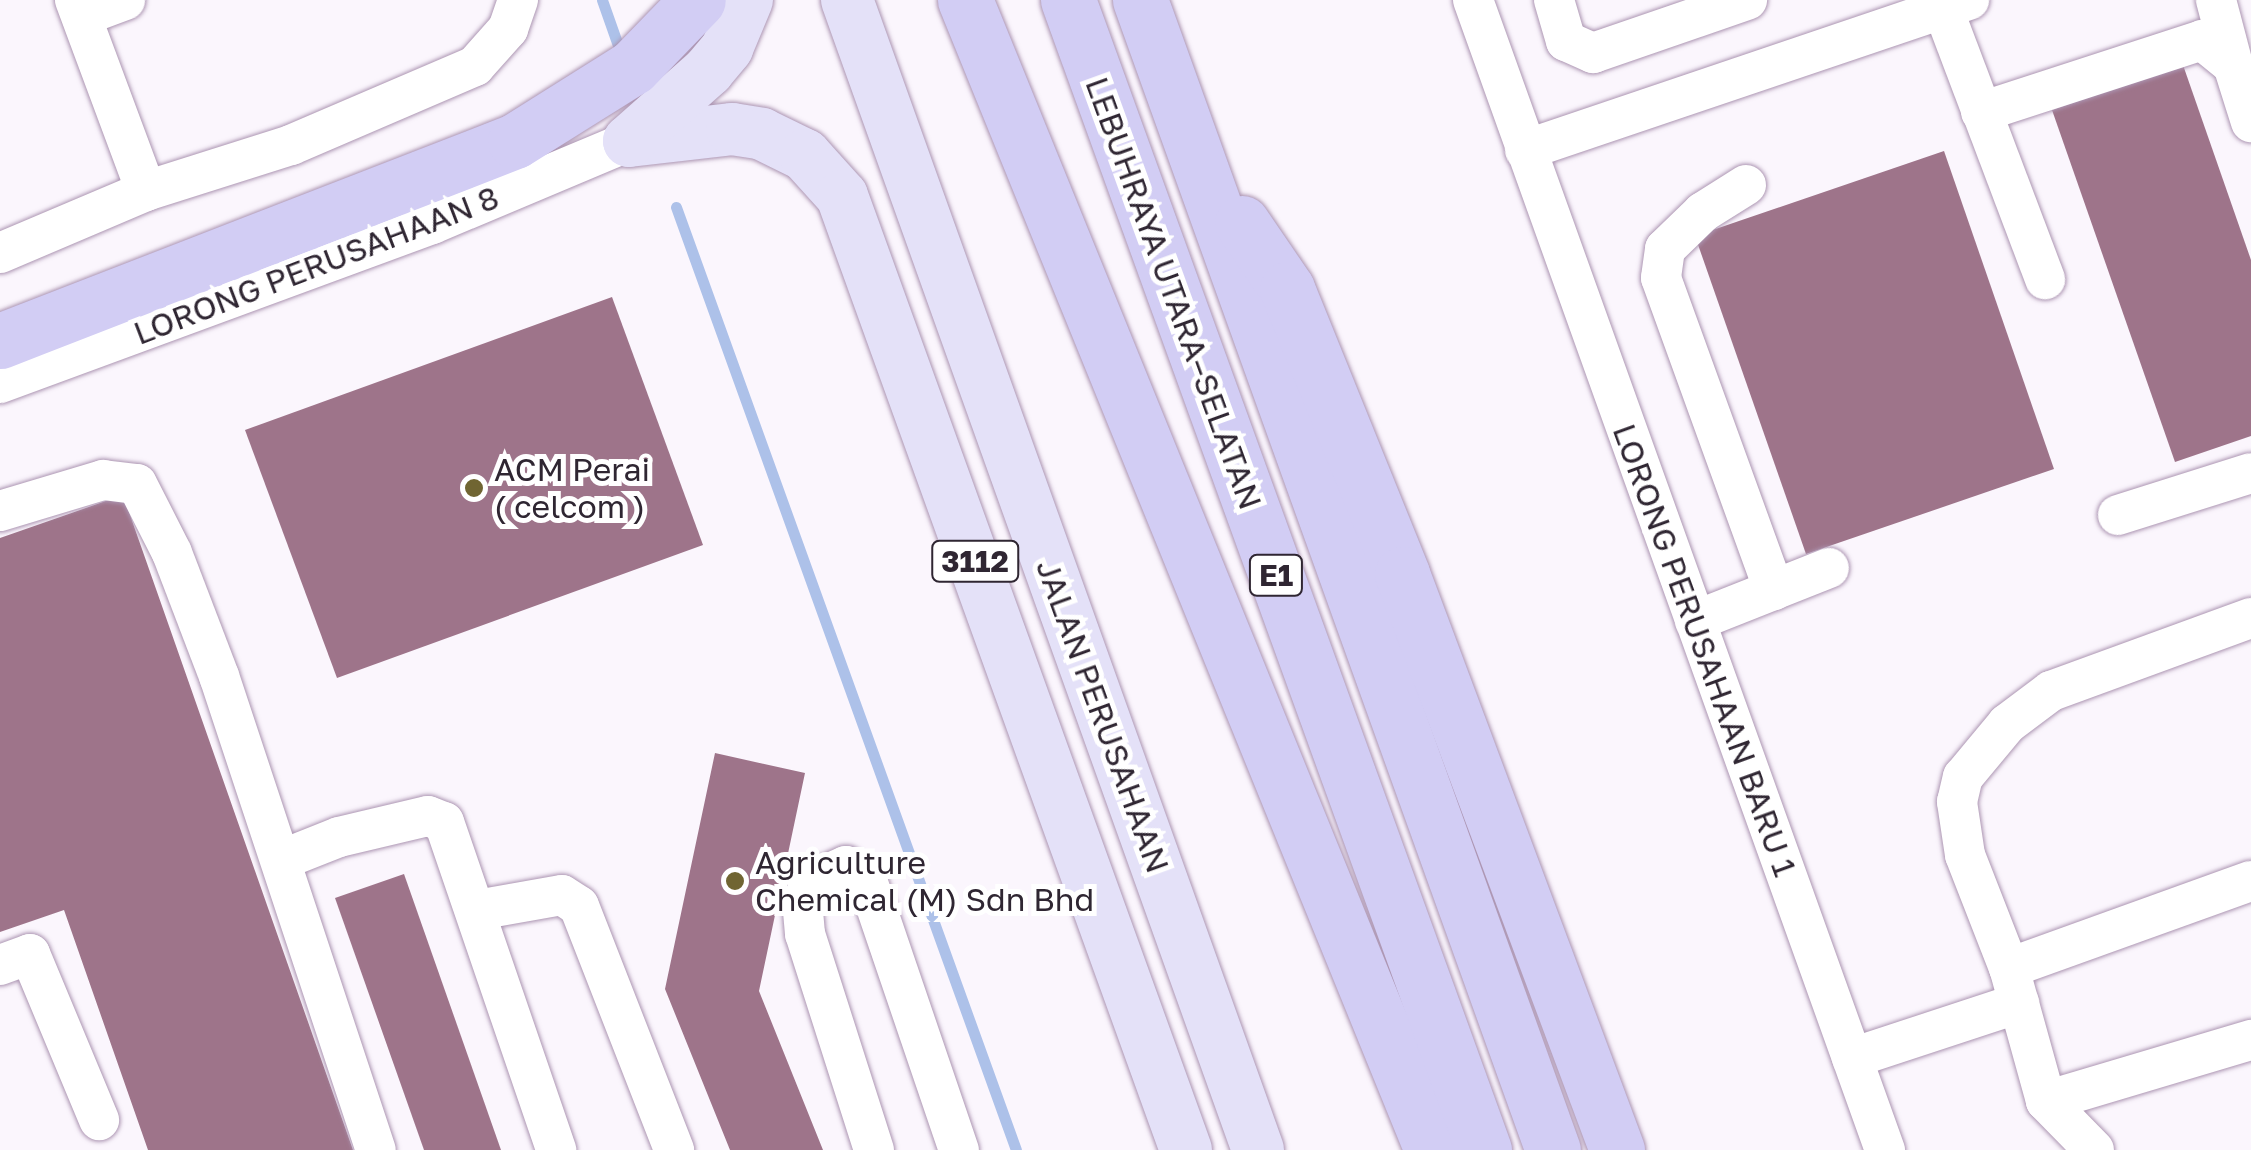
<!DOCTYPE html>
<html>
<head>
<meta charset="utf-8">
<style>
  body { margin:0 }
  #map { position:relative; width:2251px; height:1150px; overflow:hidden; background:#fbf6fd; font-family:"Golos Text",sans-serif }
  div>[style] { position:absolute }
  .stream>* { height:11px; margin:-5.5px; padding:0 5.5px; transform-origin:5.5px; border-radius:5.5px; background:#adc1e9 }
  .building>* { inset:0; background:#9e748a }
  .roads { filter:drop-shadow(0 0 2px #ac95b2) drop-shadow(0 0 2px #ac95b2) }
  .minor>* { height:40px; margin:-20px; padding:0 20px; transform-origin:20px; border-radius:20px; background:#fff }
  .major>* { height:52px; margin:-26px; padding:0 26px; transform-origin:26px; border-radius:26px; background:#e4e1f8 }
  .highway>* { height:55px; margin:-27.5px; padding:0 27.5px; transform-origin:27.5px; border-radius:27.5px; background:#d2cdf4 }
  .dots>* { width:28px; height:28px; translate:-50% -50%; box-sizing:border-box; border:5px solid #fff; border-radius:50% }
  span { translate:-50% -50%; white-space:nowrap; text-align:center; line-height:1.15; -webkit-text-stroke:10px #fff; paint-order:stroke }
  .shield-label span { padding:2px 8px; background:#fff; border:2px solid; border-radius:8px; -webkit-text-stroke-width:0 }
  .shield-label { font-size:30px; color:#2f2632; font-weight:700 }
  .street-label { font-size:32px; color:#2f2632 }
  .poi-label { font-size:32px; color:#2f2632 }
  .left { translate:0 -50%; text-align:left }
</style>
</head>
<body>
<div id="map">
  <div class="stream">
    <div style="left:602px;top:0;width:54px;rotate:70.6deg"></div>
    <div style="left:676px;top:207px;width:1002px;rotate:70.17deg"></div>
  </div>
  <div class="building">
    <div style="clip-path:polygon(2183px 65px,2251px 260px,2251px 436px,2175px 462px,2052px 110px)"></div>
    <div style="clip-path:polygon(1944px 151px,2054px 469px,1806px 554px,1695px 236px)"></div>
    <div style="clip-path:polygon(612px 297px,703px 545px,337px 678px,245px 430px)"></div>
    <div style="clip-path:polygon(123px 495px,353px 1150px,148px 1150px,64px 910px,0 932px,0 538px)"></div>
    <div style="clip-path:polygon(715px 753px,805px 773px,759px 991px,823px 1150px,730px 1150px,665px 989px)"></div>
    <div style="clip-path:polygon(404px 874px,501px 1150px,424px 1150px,335px 898px)"></div>
  </div>
  <div class="roads">
    <div class="minor">
      <div style="left:1473px;top:0;width:1222px;rotate:70.29deg"></div>
      <div style="left:1554px;top:0;width:43px;rotate:73.7deg"></div>
      <div style="left:1566px;top:41px;width:30px;rotate:24deg"></div>
      <div style="left:1593px;top:53px;width:163px;rotate:-19deg"></div>
      <div style="left:2216px;top:0;width:67px;rotate:75.3deg"></div>
      <div style="left:1943px;top:9px;width:289px;rotate:69.3deg"></div>
      <div style="left:82px;top:16px;width:46px;rotate:-20.4deg"></div>
      <div style="left:1981px;top:112px;width:232px;rotate:-18deg"></div>
      <div style="left:2202px;top:40px;width:40px;rotate:39deg"></div>
      <div style="left:2233px;top:65px;width:60px;rotate:72.5deg"></div>
      <div style="left:1525px;top:150px;width:469px;rotate:-18.7deg"></div>
      <div style="left:1746px;top:185px;width:51px;rotate:147.9deg"></div>
      <div style="left:1703px;top:212px;width:53px;rotate:135.8deg"></div>
      <div style="left:1665px;top:249px;width:29px;rotate:98deg"></div>
      <div style="left:1661px;top:278px;width:332px;rotate:70.1deg"></div>
      <div style="left:146px;top:191px;width:152px;rotate:-17.6deg"></div>
      <div style="left:291px;top:145px;width:200px;rotate:-23.2deg"></div>
      <div style="left:475px;top:66px;width:50px;rotate:-48.3deg"></div>
      <div style="left:508px;top:29px;width:31px;rotate:-71deg"></div>
      <div style="left:0;top:253px;width:159px;rotate:-23deg"></div>
      <div style="left:146px;top:191px;width:204px;rotate:-110.4deg"></div>
      <div style="left:0;top:383px;width:460px;rotate:-20.2deg"></div>
      <div style="left:432px;top:224px;width:214px;rotate:-22.8deg"></div>
      <div style="left:0;top:511px;width:108px;rotate:-16.8deg"></div>
      <div style="left:103px;top:480px;width:34px;rotate:7deg"></div>
      <div style="left:137px;top:484px;width:77px;rotate:63.1deg"></div>
      <div style="left:172px;top:553px;width:132px;rotate:69.1deg"></div>
      <div style="left:219px;top:676px;width:499px;rotate:71.7deg"></div>
      <div style="left:2118px;top:515px;width:139px;rotate:-17.5deg"></div>
      <div style="left:1695px;top:621px;width:144px;rotate:-21.6deg"></div>
      <div style="left:281px;top:860px;width:62px;rotate:-21.6deg"></div>
      <div style="left:339px;top:837px;width:91px;rotate:-13.3deg"></div>
      <div style="left:428px;top:816px;width:17px;rotate:21deg"></div>
      <div style="left:444px;top:822px;width:347px;rotate:71.1deg"></div>
      <div style="left:477px;top:910px;width:86px;rotate:-10deg"></div>
      <div style="left:562px;top:895px;width:20px;rotate:33deg"></div>
      <div style="left:579px;top:906px;width:262px;rotate:68.7deg"></div>
      <div style="left:0;top:965px;width:32px;rotate:-20deg"></div>
      <div style="left:30px;top:954px;width:180px;rotate:67.4deg"></div>
      <div style="left:2009px;top:968px;width:257px;rotate:-19.8deg"></div>
      <div style="left:1852px;top:1058px;width:176px;rotate:-18.2deg"></div>
      <div style="left:2046px;top:1101px;width:214px;rotate:-16.6deg"></div>
      <div style="left:874px;top:1150px;width:227px;rotate:-107.7deg"></div>
      <div style="left:805px;top:934px;width:33px;rotate:-95deg"></div>
      <div style="left:802px;top:901px;width:22px;rotate:-63deg"></div>
      <div style="left:812px;top:881px;width:37px;rotate:-24deg"></div>
      <div style="left:846px;top:866px;width:30px;rotate:41deg"></div>
      <div style="left:869px;top:886px;width:279px;rotate:71.2deg"></div>
      <div style="left:2094px;top:1150px;width:69px;rotate:-134.4deg"></div>
      <div style="left:2046px;top:1101px;width:138px;rotate:-105.5deg"></div>
      <div style="left:2009px;top:968px;width:121px;rotate:-111.3deg"></div>
      <div style="left:1965px;top:855px;width:54px;rotate:-98.6deg"></div>
      <div style="left:1957px;top:802px;width:26px;rotate:-77deg"></div>
      <div style="left:1963px;top:777px;width:69px;rotate:-50.3deg"></div>
      <div style="left:2007px;top:724px;width:55px;rotate:-36.9deg"></div>
      <div style="left:2051px;top:691px;width:213px;rotate:-20.1deg"></div>
    </div>
    <div class="major">
      <div style="left:847px;top:0;width:1221px;rotate:70.33deg"></div>
      <div style="left:629px;top:141px;width:104px;rotate:-6.6deg"></div>
      <div style="left:732px;top:129px;width:30px;rotate:9deg"></div>
      <div style="left:762px;top:134px;width:48px;rotate:26deg"></div>
      <div style="left:805px;top:155px;width:55px;rotate:47.9deg"></div>
      <div style="left:842px;top:196px;width:1014px;rotate:70.17deg"></div>
      <div style="left:629px;top:141px;width:106px;rotate:-41.5deg"></div>
      <div style="left:708px;top:71px;width:30px;rotate:-50deg"></div>
      <div style="left:727px;top:48px;width:52px;rotate:-67.4deg"></div>
    </div>
    <div class="highway">
      <div style="left:965px;top:0;width:1241px;rotate:67.9deg"></div>
      <div style="left:1068px;top:0;width:1223px;rotate:70.11deg"></div>
      <div style="left:1140px;top:0;width:1222px;rotate:70.25deg"></div>
      <div style="left:1242px;top:223px;width:80px;rotate:55.7deg"></div>
      <div style="left:1287px;top:289px;width:307px;rotate:68deg"></div>
      <div style="left:1402px;top:574px;width:615px;rotate:69.53deg"></div>
      <div style="left:0;top:341px;width:552px;rotate:-21.22deg"></div>
      <div style="left:515px;top:141px;width:139px;rotate:-32.1deg"></div>
      <div style="left:633px;top:67px;width:93px;rotate:-45.9deg"></div>
    </div>
  </div>
  <div class="dots">
    <div style="left:474px;top:488px;background:#706532"></div>
    <div style="left:735px;top:881px;background:#706532"></div>
  </div>
  <div class="shield-label">
    <span style="left:975px;top:561px">3112</span>
    <span style="left:1276px;top:575px">E1</span>
  </div>
  <div class="street-label">
    <span style="left:316px;top:265px;rotate:-21deg">LORONG PERUSAHAAN 8</span>
    <span style="left:1174px;top:293px;rotate:70deg">LEBUHRAYA UTARA–SELATAN</span>
    <span style="left:1705px;top:650px;rotate:70deg">LORONG PERUSAHAAN BARU 1</span>
    <span style="left:1103px;top:716px;rotate:70deg">JALAN PERUSAHAAN</span>
  </div>
  <div class="poi-label">
    <span class="left" style="left:494px;top:488px">ACM Perai<br>( celcom )</span>
    <span class="left" style="left:755px;top:881px">Agriculture<br>Chemical (M) Sdn Bhd</span>
  </div>
</div>
</body>
</html>
